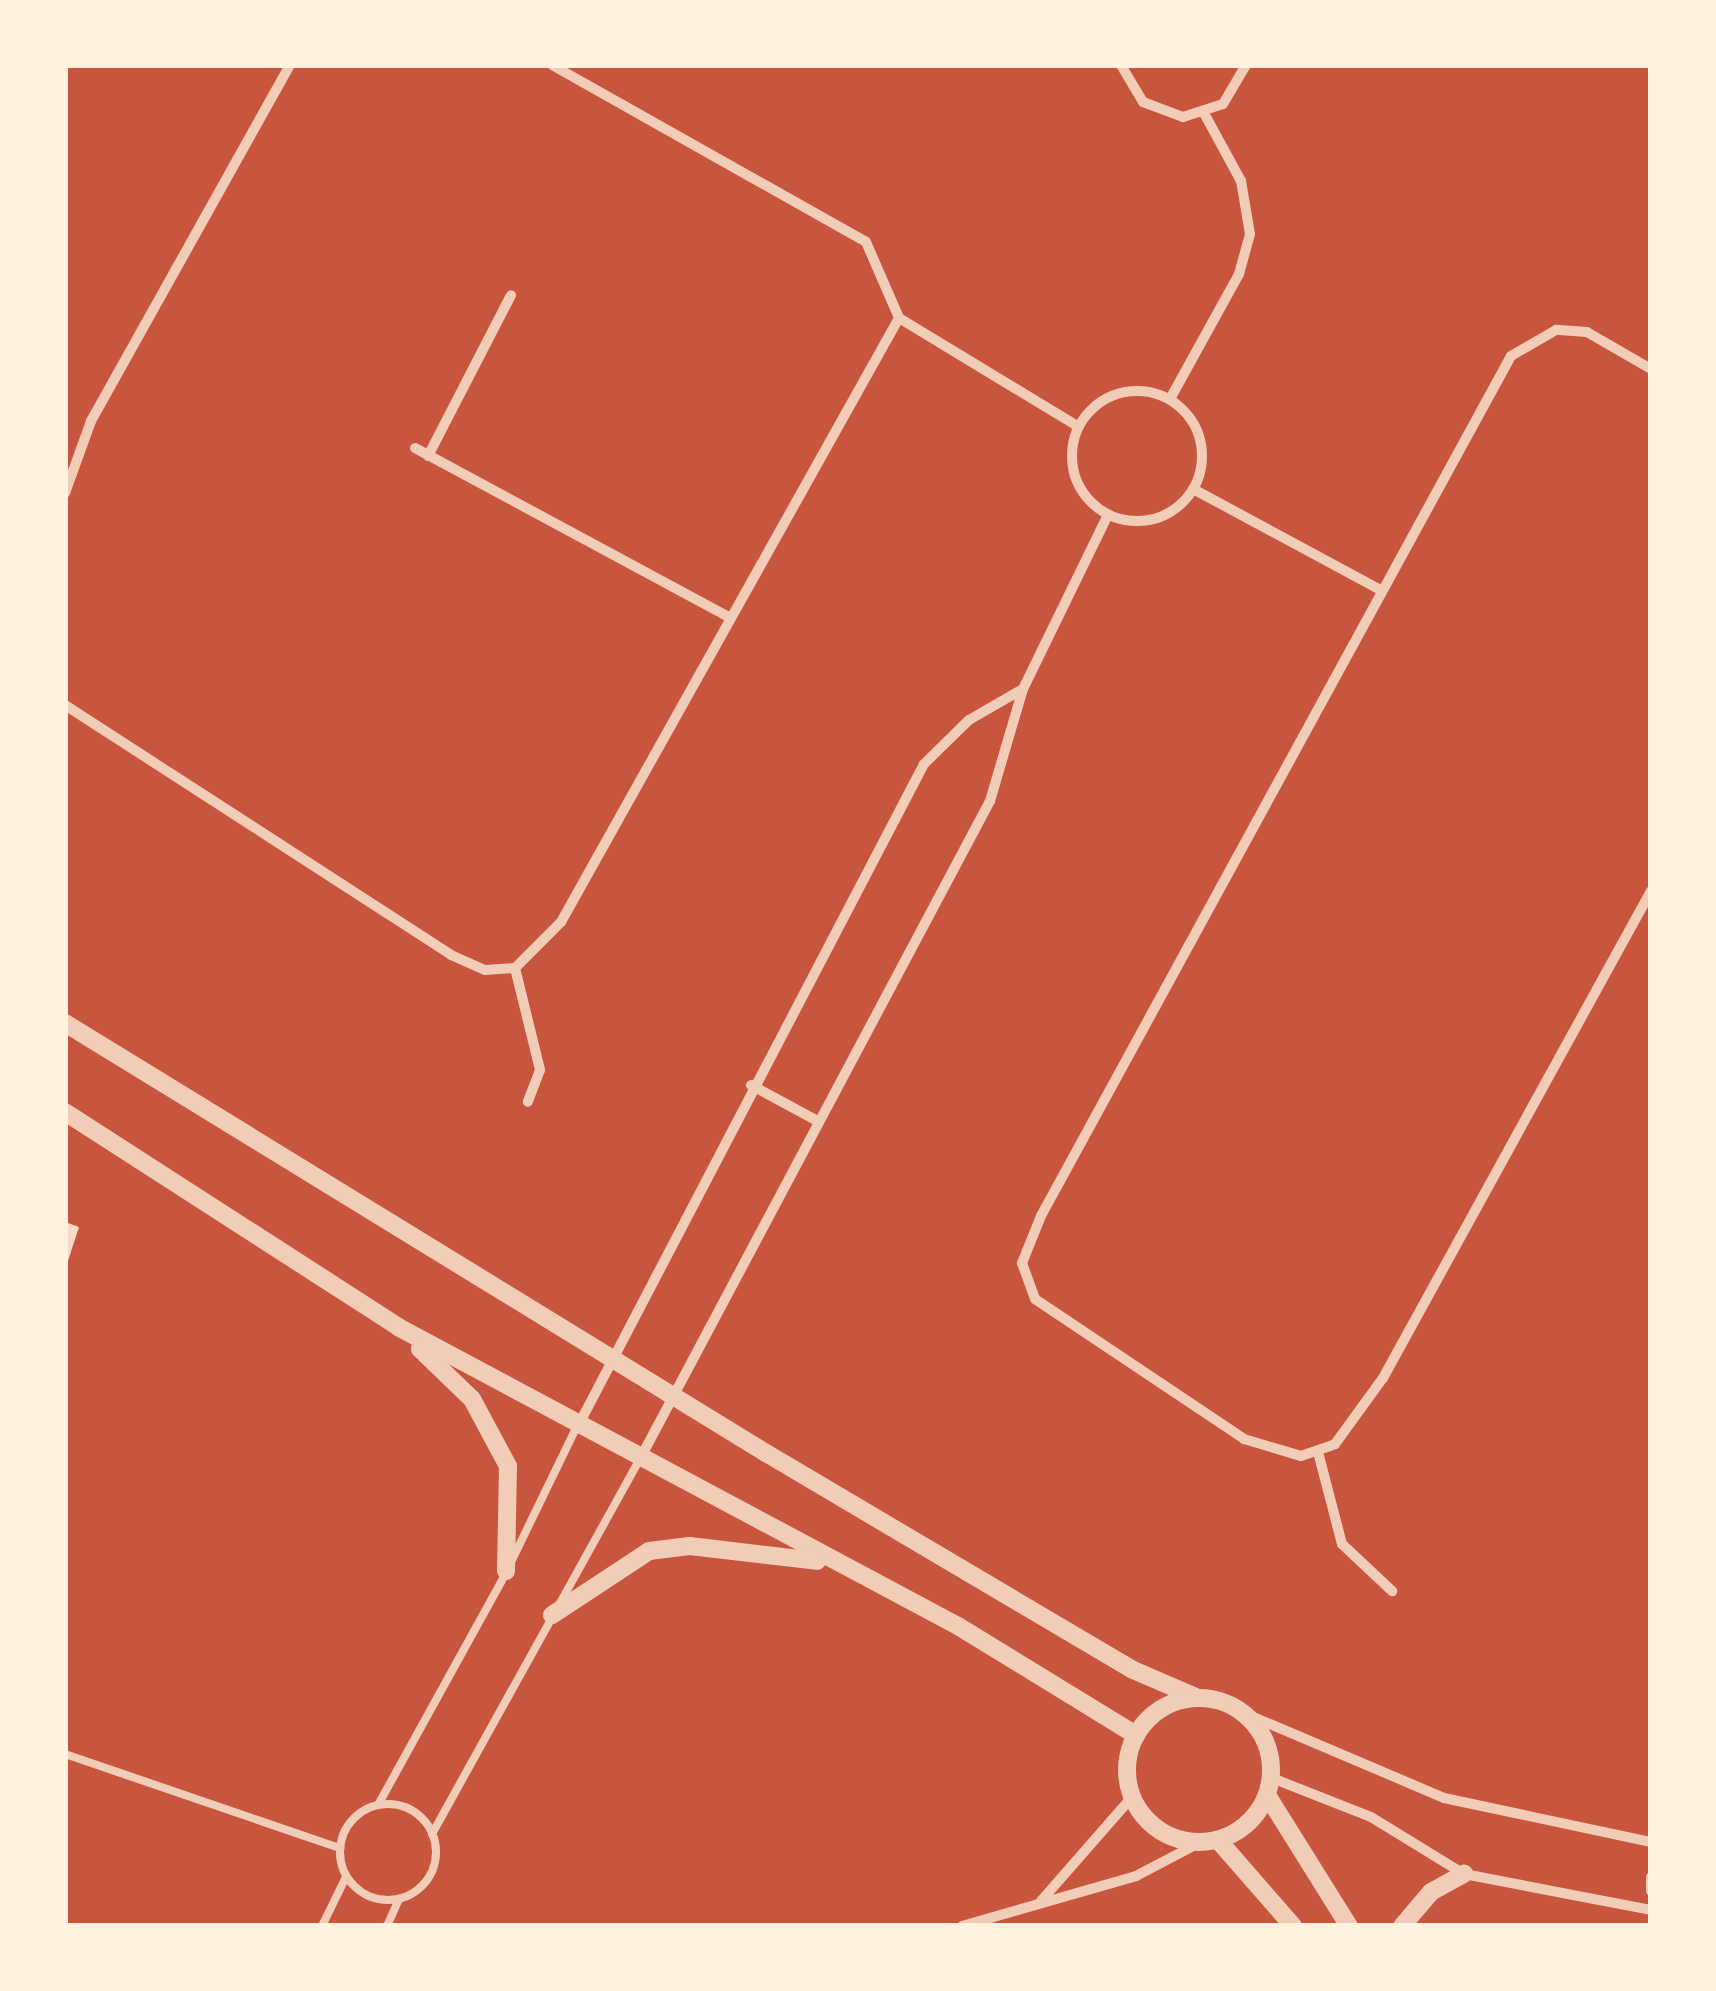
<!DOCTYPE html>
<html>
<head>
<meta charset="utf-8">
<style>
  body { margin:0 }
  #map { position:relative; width:1716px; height:1991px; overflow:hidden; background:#c8553d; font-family:"Work Sans",sans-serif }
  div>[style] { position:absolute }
  .building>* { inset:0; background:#f7dbc8 }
  .service>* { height:8px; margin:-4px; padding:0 4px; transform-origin:4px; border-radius:4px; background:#f1ccb7 }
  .service>.ring { margin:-4px; padding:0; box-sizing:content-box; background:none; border:8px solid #f1ccb7; border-radius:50% }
  .minor>* { height:10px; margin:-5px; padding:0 5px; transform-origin:5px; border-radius:5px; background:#f1ccb7 }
  .minor>.ring { margin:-5px; padding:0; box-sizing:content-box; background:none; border:10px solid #f1ccb7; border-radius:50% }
  .tertiary>* { height:18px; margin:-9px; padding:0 9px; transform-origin:9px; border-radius:9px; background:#f1ccb7 }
  .tertiary>.ring { margin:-9px; padding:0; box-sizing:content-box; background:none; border:18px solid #f1ccb7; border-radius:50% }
  span { translate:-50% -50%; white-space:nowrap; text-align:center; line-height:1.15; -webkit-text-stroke:8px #fff3e0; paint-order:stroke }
  .frame { position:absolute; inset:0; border:68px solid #fff3e0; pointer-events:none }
</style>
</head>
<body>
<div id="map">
  <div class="building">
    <div style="clip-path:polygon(65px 1222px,79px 1227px,66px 1267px,65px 1267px)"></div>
  </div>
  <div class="service">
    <div style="left:512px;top:1560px;width:147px;rotate:-64.1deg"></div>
    <div style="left:65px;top:1754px;width:291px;rotate:18.9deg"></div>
    <div class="ring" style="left:340px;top:1804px;width:88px;height:88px"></div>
    <div style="left:378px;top:1805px;width:265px;rotate:-61.1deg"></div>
    <div style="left:432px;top:1834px;width:427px;rotate:-61deg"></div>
    <div style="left:322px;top:1926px;width:55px;rotate:-63.9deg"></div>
    <div style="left:387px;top:1926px;width:30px;rotate:-66deg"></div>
  </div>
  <div class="minor">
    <div style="left:552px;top:65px;width:360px;rotate:29.4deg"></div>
    <div style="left:866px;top:242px;width:83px;rotate:66.5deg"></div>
    <div style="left:899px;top:318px;width:210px;rotate:31.2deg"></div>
    <div style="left:1121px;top:65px;width:43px;rotate:59.3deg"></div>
    <div style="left:1143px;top:102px;width:43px;rotate:20.6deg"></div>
    <div style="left:1183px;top:117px;width:42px;rotate:-18deg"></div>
    <div style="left:1223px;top:104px;width:45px;rotate:-59.5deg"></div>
    <div style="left:1651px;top:369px;width:74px;rotate:-150deg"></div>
    <div style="left:1587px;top:332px;width:31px;rotate:-176deg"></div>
    <div style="left:1556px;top:330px;width:52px;rotate:150deg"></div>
    <div style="left:1511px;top:356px;width:980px;rotate:118.66deg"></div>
    <div style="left:1041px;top:1216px;width:51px;rotate:112deg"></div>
    <div style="left:1022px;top:1263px;width:38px;rotate:70deg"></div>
    <div style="left:1035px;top:1299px;width:252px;rotate:33.8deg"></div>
    <div style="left:1244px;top:1439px;width:59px;rotate:16.6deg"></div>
    <div style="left:1301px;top:1456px;width:36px;rotate:-19deg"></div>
    <div style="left:1335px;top:1444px;width:82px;rotate:-54deg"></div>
    <div style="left:1383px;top:1378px;width:556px;rotate:-61.18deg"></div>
    <div class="ring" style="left:1072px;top:391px;width:120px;height:120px"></div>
    <div style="left:1170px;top:399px;width:143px;rotate:-61.1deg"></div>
    <div style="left:1239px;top:274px;width:41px;rotate:-74.6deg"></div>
    <div style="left:1250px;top:234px;width:54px;rotate:-99.6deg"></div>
    <div style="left:1241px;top:181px;width:77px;rotate:-118.6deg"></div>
    <div style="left:415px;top:448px;width:354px;rotate:28.3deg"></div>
    <div style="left:428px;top:456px;width:181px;rotate:-62.7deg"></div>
    <div style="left:1195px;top:490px;width:211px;rotate:28.3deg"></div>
    <div style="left:65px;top:493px;width:77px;rotate:-70.1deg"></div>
    <div style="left:91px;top:421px;width:408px;rotate:-60.8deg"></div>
    <div style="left:65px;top:705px;width:460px;rotate:32.9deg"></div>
    <div style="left:451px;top:955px;width:37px;rotate:24deg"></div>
    <div style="left:485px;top:970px;width:30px;rotate:-4deg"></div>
    <div style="left:515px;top:968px;width:65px;rotate:-45deg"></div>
    <div style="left:561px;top:922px;width:692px;rotate:-60.77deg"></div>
    <div style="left:515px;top:968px;width:105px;rotate:76.2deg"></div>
    <div style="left:540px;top:1070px;width:34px;rotate:111deg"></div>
    <div style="left:751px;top:1085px;width:72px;rotate:28.4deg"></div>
    <div style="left:577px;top:1428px;width:749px;rotate:-62.41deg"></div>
    <div style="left:924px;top:764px;width:63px;rotate:-44.4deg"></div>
    <div style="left:969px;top:720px;width:62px;rotate:-29.9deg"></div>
    <div style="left:1318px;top:1452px;width:95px;rotate:75.4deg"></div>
    <div style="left:1342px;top:1544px;width:69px;rotate:43.2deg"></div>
    <div style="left:641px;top:1457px;width:743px;rotate:-61.99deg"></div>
    <div style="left:990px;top:801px;width:117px;rotate:-73.6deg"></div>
    <div style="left:1023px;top:689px;width:194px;rotate:-64deg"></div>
    <div style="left:1244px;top:1713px;width:217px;rotate:23deg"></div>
    <div style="left:1444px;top:1798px;width:212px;rotate:12deg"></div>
    <div style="left:1272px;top:1778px;width:106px;rotate:21.5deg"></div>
    <div style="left:1371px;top:1817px;width:109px;rotate:31.5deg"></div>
    <div style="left:1464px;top:1874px;width:190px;rotate:10.9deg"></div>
    <div style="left:1651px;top:1877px;width:14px;rotate:90deg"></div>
    <div style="left:1041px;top:1901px;width:138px;rotate:-48.8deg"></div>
    <div style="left:962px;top:1926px;width:181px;rotate:-16deg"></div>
    <div style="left:1136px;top:1876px;width:73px;rotate:-27.6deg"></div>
  </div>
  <div class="tertiary">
    <div style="left:65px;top:1023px;width:822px;rotate:31.53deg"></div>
    <div style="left:766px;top:1453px;width:424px;rotate:30.6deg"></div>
    <div style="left:1131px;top:1669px;width:73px;rotate:23.4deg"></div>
    <div style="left:65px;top:1112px;width:396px;rotate:32.8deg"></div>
    <div style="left:398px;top:1327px;width:635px;rotate:28.1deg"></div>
    <div style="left:958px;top:1626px;width:209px;rotate:31.5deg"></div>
    <div style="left:420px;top:1349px;width:72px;rotate:43.9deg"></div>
    <div style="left:472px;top:1399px;width:76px;rotate:61.8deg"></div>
    <div style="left:508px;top:1466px;width:105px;rotate:91.1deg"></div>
    <div style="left:552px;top:1615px;width:116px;rotate:-33.4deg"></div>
    <div style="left:649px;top:1551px;width:41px;rotate:-7deg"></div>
    <div style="left:690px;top:1546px;width:128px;rotate:6.7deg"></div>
    <div class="ring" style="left:1127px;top:1698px;width:126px;height:126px"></div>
    <div style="left:1267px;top:1795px;width:155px;rotate:58deg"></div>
    <div style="left:1218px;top:1840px;width:114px;rotate:48.9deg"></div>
    <div style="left:1402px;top:1926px;width:45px;rotate:-49.5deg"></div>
    <div style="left:1431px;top:1892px;width:38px;rotate:-29deg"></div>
  </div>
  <div class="frame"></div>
</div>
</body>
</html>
